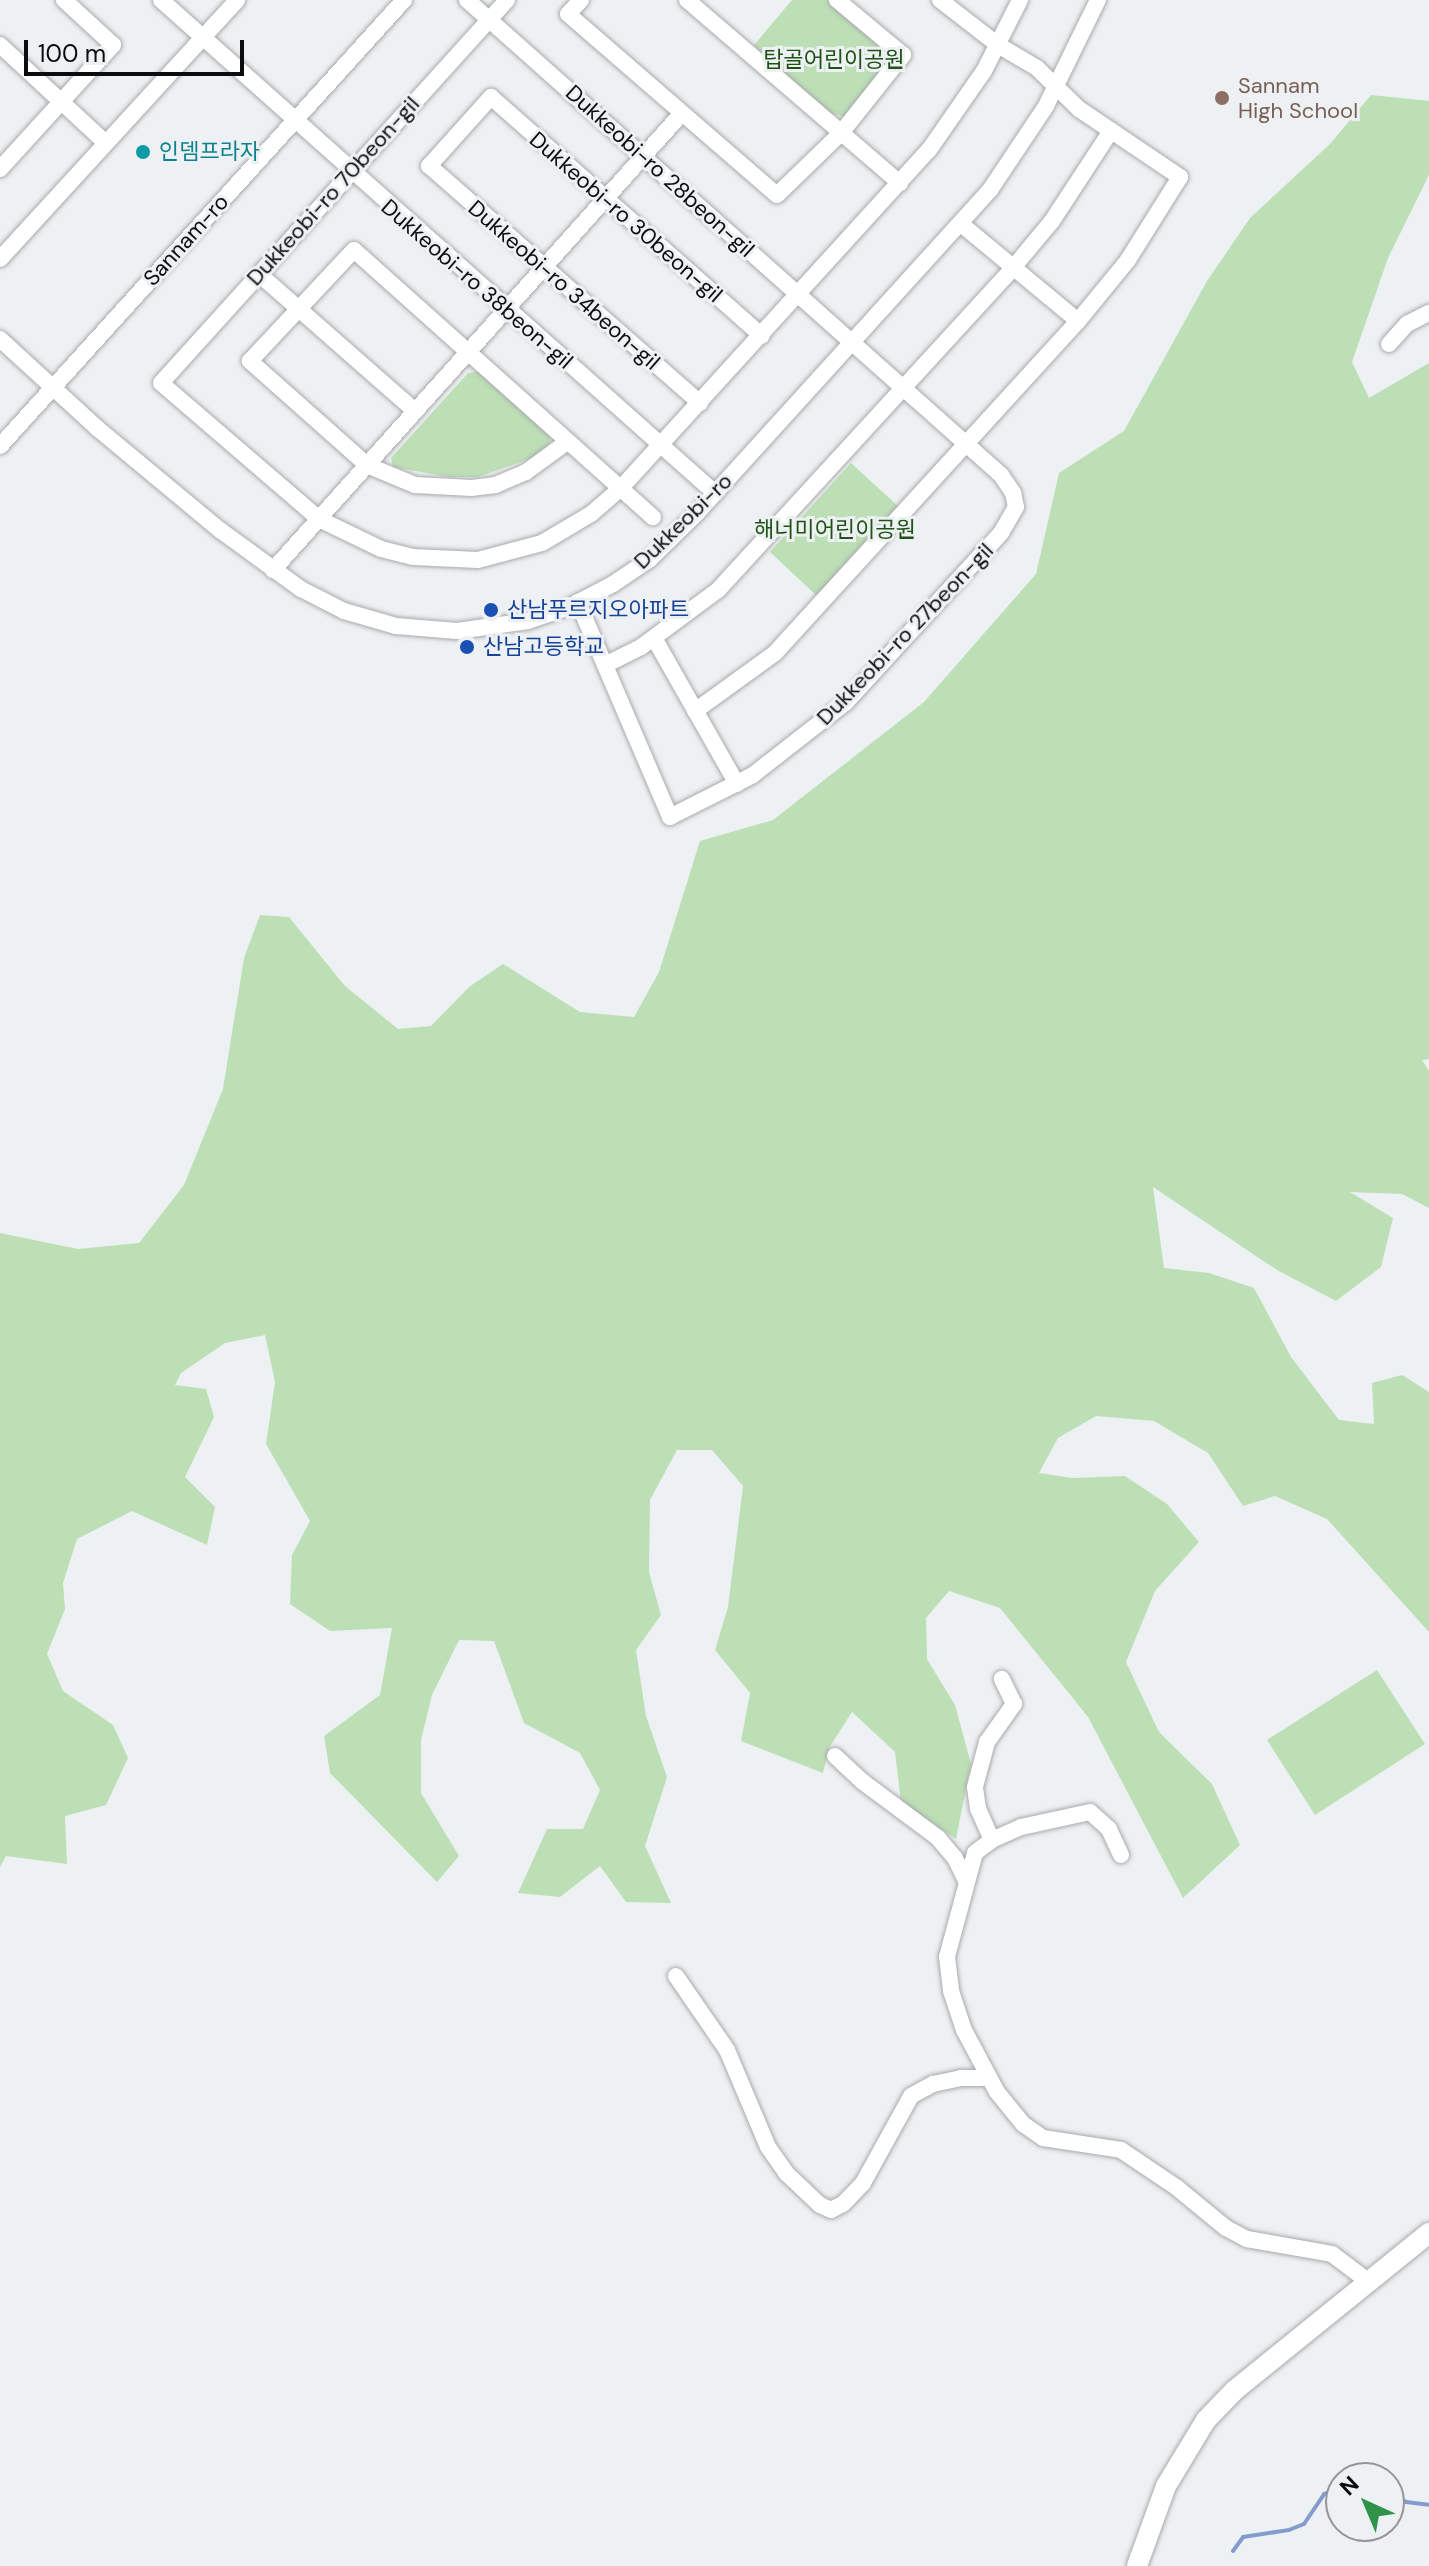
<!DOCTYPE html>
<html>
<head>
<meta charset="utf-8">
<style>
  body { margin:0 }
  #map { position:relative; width:1429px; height:2566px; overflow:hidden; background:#eef1f3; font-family:"DM Sans","Noto Sans KR",sans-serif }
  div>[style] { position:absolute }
  .green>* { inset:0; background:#bddfb6 }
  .stream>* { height:4px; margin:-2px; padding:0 2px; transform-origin:2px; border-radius:2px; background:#849ccd }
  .roads { filter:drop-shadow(0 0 2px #a8aaac) drop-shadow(0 0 2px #a8aaac) }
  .minor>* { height:16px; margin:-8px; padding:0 8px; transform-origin:8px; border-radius:8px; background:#fff }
  .tertiary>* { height:20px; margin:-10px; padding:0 10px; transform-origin:10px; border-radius:10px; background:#fff }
  .dots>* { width:22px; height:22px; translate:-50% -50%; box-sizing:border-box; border:4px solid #eef1f3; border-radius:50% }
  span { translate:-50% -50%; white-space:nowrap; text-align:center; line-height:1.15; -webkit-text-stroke:6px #eef1f3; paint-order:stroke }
  .park-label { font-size:22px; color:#1f5315 }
  .education-label { font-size:22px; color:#785e54 }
  .left { translate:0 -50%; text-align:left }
  .culture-label { font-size:22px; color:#0d838f }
  .street-label { font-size:22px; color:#0b0c0d }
  .transit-label { font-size:22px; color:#164399 }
  .north { position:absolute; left:1325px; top:2462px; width:80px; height:80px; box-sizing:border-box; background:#eef1f3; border:2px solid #939597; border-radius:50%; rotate:316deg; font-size:22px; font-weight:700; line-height:32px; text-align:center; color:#0b0c0d }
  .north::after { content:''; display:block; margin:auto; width:28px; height:36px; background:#2f944a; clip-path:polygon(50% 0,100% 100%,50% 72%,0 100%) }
  .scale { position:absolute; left:24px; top:40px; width:220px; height:36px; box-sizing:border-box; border:4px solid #0b0c0d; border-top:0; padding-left:10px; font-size:24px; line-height:28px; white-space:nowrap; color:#0b0c0d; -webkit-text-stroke:6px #eef1f3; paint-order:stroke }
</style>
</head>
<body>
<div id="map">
  <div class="green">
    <div style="clip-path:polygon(792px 0,827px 0,886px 46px,888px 69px,850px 118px,828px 113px,754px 45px)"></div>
    <div style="clip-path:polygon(1371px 95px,1429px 101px,1429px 175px,1388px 258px,1352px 362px,1369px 398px,1429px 363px,1429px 1059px,1422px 1060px,1429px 1071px,1429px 1208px,1402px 1194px,1350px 1192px,1393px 1218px,1381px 1267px,1336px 1301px,1277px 1270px,1153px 1187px,1164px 1268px,1209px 1273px,1254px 1288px,1291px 1357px,1339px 1420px,1374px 1424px,1372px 1383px,1402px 1375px,1429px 1392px,1429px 1632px,1327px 1519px,1275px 1496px,1243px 1506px,1208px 1453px,1154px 1421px,1096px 1416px,1058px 1438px,1039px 1473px,1072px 1478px,1125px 1476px,1167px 1504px,1199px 1542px,1155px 1591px,1126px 1662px,1159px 1732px,1212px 1784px,1240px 1845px,1183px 1898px,1088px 1717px,1000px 1608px,949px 1591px,926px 1618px,927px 1659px,955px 1705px,971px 1764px,956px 1839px,901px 1802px,895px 1752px,852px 1712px,829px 1748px,823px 1773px,741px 1741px,750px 1693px,715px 1650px,728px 1607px,743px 1486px,712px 1450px,677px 1450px,650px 1500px,649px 1572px,661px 1615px,636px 1650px,646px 1716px,667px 1777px,645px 1846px,671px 1903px,626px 1902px,600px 1866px,560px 1897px,518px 1893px,547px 1829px,583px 1829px,600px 1790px,580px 1753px,524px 1723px,494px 1641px,459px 1640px,432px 1695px,421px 1740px,421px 1793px,459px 1856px,437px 1882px,330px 1773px,324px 1736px,380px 1695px,392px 1628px,330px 1631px,290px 1604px,292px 1555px,310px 1521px,266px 1444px,275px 1382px,265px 1335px,225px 1343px,181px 1373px,175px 1385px,206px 1389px,214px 1417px,185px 1477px,215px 1507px,207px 1545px,132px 1511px,77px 1539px,63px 1583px,65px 1609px,47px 1654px,63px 1691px,113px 1725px,128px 1758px,106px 1805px,65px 1816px,67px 1864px,6px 1856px,0 1867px,0 1233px,78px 1249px,139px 1243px,184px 1185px,223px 1089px,244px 958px,260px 915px,289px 917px,345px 986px,398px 1029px,431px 1026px,469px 987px,503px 964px,580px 1012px,634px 1017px,659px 972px,700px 841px,773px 820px,924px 702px,1036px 574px,1059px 473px,1124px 431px,1207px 281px,1250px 218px,1330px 144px)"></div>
    <div style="clip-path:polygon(481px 371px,550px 435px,550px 444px,543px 454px,478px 477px,449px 477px,393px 467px,391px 458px,468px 373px)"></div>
    <div style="clip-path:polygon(851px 463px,900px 508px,818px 597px,770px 552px)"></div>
    <div style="clip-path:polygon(1377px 1670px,1425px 1744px,1315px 1815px,1267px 1740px)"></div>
  </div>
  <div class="stream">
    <div style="left:1389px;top:2492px;width:20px;rotate:30deg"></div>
    <div style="left:1406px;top:2502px;width:23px;rotate:7deg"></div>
    <div style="left:1233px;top:2551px;width:17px;rotate:-54deg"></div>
    <div style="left:1243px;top:2537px;width:47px;rotate:-8.7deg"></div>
    <div style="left:1289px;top:2530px;width:16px;rotate:-22deg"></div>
    <div style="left:1304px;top:2524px;width:36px;rotate:-56deg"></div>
    <div style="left:1324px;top:2494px;width:18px;rotate:-22deg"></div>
  </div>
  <div class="roads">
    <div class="minor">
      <div style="left:161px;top:0;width:742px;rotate:41.67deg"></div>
      <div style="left:467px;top:0;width:715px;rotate:41.65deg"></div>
      <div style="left:1001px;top:475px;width:22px;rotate:56deg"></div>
      <div style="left:1013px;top:493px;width:14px;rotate:78deg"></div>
      <div style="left:1016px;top:507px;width:30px;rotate:120deg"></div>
      <div style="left:1001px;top:533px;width:231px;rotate:132.5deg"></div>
      <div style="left:845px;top:703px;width:117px;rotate:142deg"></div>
      <div style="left:753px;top:775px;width:93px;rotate:153.2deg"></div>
      <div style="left:670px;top:817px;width:234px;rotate:-113.2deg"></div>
      <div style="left:507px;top:0;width:516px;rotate:132.09deg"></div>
      <div style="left:161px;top:383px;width:208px;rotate:40.7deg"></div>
      <div style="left:319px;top:519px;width:69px;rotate:25.8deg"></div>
      <div style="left:381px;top:549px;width:33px;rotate:14deg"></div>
      <div style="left:413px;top:557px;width:65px;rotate:2.6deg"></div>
      <div style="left:478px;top:560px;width:66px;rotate:-14.9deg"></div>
      <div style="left:542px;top:543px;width:57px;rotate:-30.6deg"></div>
      <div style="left:591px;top:514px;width:40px;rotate:-41deg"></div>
      <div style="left:621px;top:488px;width:457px;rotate:-47.7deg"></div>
      <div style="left:929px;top:150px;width:96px;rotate:-55.2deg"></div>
      <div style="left:984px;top:71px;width:80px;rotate:-63.1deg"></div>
      <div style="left:581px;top:0;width:19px;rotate:133deg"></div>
      <div style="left:568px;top:14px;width:276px;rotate:40.9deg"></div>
      <div style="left:777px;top:195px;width:89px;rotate:-44.1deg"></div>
      <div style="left:841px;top:133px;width:100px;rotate:-51.5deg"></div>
      <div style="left:903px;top:55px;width:86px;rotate:-140.2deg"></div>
      <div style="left:687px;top:0;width:281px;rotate:40.7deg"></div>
      <div style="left:940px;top:0;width:73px;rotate:37.8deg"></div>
      <div style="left:998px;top:45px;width:45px;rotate:30.5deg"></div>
      <div style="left:1037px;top:68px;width:59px;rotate:44.3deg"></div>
      <div style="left:1079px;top:109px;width:122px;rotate:34deg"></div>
      <div style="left:1180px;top:177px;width:98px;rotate:122.1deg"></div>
      <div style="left:1128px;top:260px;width:79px;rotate:129.3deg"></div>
      <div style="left:1078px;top:321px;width:152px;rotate:-140.3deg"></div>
      <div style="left:0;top:45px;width:144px;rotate:42.8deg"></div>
      <div style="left:0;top:169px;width:168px;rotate:-47.7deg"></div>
      <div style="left:113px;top:45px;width:67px;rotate:-137.4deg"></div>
      <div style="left:0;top:259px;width:351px;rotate:-47.5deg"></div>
      <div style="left:259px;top:274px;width:208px;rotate:41.3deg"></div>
      <div style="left:0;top:339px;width:132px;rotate:42.5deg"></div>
      <div style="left:97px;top:428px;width:160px;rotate:39.7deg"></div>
      <div style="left:220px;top:530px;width:100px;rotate:36.1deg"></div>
      <div style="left:301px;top:589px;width:48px;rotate:27.1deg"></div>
      <div style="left:344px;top:611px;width:54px;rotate:16.1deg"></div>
      <div style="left:396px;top:626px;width:61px;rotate:4.7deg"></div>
      <div style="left:457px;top:631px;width:72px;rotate:-8deg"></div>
      <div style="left:528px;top:621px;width:43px;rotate:-18.9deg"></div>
      <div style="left:569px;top:607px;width:50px;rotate:-27.6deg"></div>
      <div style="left:613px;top:584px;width:45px;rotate:-34deg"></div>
      <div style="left:650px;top:559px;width:66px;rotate:-44.4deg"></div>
      <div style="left:697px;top:513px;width:436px;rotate:-47.8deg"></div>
      <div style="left:990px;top:190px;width:101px;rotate:-56.3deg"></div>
      <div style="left:1046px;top:106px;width:118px;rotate:-63.9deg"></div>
      <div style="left:1389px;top:344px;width:27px;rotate:-48deg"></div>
      <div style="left:1407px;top:324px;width:25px;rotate:-27deg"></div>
      <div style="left:700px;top:403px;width:360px;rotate:-138.8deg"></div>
      <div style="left:429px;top:166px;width:93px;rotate:-48.1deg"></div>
      <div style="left:491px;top:97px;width:361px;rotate:41.4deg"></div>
      <div style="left:567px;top:442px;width:51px;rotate:143.8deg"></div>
      <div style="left:526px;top:472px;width:33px;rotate:157deg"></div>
      <div style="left:496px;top:485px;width:24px;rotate:173deg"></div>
      <div style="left:472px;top:488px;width:57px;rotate:-177deg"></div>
      <div style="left:415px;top:485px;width:52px;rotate:-157.4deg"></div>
      <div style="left:367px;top:465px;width:157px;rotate:-138.4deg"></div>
      <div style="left:250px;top:361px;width:152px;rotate:-46.9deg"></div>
      <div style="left:354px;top:250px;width:401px;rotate:41.8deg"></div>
      <div style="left:0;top:446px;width:602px;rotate:-47.83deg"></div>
      <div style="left:273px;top:570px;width:613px;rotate:-48.17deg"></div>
      <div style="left:654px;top:638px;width:168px;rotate:60.4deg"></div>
      <div style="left:605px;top:665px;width:40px;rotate:-26.6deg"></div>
      <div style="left:641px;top:647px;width:96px;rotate:-36.5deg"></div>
      <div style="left:718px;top:590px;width:435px;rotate:-47.5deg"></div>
      <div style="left:1012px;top:269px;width:62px;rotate:-50.2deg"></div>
      <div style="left:1052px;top:221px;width:108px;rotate:-56.8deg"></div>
      <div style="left:695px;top:711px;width:99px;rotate:-35.9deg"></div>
      <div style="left:775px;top:653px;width:449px;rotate:-47.6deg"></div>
      <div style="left:835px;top:1756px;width:38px;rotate:43deg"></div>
      <div style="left:863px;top:1782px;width:94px;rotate:36.7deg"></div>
      <div style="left:938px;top:1838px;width:26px;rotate:50deg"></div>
      <div style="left:955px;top:1858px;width:25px;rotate:64deg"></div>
      <div style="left:992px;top:1840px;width:34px;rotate:-114deg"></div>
      <div style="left:978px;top:1809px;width:22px;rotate:-98deg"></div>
      <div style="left:975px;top:1787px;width:47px;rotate:-75.1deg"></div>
      <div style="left:987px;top:1742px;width:47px;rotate:-54.6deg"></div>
      <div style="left:1014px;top:1704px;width:28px;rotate:-116deg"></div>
      <div style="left:1121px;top:1855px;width:29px;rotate:-115deg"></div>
      <div style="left:1109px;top:1829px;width:25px;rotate:-138deg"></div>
      <div style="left:1090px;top:1812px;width:71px;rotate:167.7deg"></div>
      <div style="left:1021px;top:1827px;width:32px;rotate:156deg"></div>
      <div style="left:992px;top:1840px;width:21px;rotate:143deg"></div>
      <div style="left:975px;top:1853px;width:108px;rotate:105.1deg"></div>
      <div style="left:947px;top:1957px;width:34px;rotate:83deg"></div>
      <div style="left:951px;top:1991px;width:41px;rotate:71.6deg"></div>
      <div style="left:964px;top:2030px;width:70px;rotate:62deg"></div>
      <div style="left:997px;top:2092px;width:41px;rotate:50.9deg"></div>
      <div style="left:1023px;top:2124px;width:24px;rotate:35deg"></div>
      <div style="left:1043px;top:2138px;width:79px;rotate:8.7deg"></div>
      <div style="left:1121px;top:2150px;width:66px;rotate:33.9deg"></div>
      <div style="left:1176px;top:2187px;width:65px;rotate:39.4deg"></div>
      <div style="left:1226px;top:2228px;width:24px;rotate:28deg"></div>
      <div style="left:1247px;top:2239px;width:86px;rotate:10deg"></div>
      <div style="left:1332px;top:2254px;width:46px;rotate:37.1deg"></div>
      <div style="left:676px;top:1976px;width:90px;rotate:55.4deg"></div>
      <div style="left:727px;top:2050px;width:105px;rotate:67.1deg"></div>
      <div style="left:768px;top:2147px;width:32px;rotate:55deg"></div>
      <div style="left:786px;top:2173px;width:47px;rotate:43.3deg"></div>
      <div style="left:820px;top:2205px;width:12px;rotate:24deg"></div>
      <div style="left:831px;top:2210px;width:13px;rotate:-27deg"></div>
      <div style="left:843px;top:2204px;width:29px;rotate:-46deg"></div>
      <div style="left:863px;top:2183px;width:99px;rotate:-61.1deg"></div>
      <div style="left:911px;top:2096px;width:25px;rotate:-29deg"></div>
      <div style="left:933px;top:2084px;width:29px;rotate:-12deg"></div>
      <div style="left:961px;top:2078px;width:28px"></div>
    </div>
    <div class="tertiary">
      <div style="left:1137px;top:2566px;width:85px;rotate:-70.1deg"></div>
      <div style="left:1166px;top:2486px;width:77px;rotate:-58.8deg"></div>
      <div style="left:1206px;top:2420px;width:42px;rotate:-46deg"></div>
      <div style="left:1235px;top:2390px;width:250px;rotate:-39deg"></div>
    </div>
  </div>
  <div class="dots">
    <div style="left:1222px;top:98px;background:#8d6e63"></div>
    <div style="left:143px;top:152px;background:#0f9aa8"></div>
    <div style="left:491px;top:610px;background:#1a4fb4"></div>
    <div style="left:467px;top:647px;background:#1a4fb4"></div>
  </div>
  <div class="park-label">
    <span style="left:834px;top:60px">탑골어린이공원</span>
    <span style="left:835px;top:530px">해너미어린이공원</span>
  </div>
  <div class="education-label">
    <span class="left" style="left:1238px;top:98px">Sannam<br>High School</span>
  </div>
  <div class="culture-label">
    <span class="left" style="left:159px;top:152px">인뎀프라자</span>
  </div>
  <div class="street-label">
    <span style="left:660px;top:171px;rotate:42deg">Dukkeobi-ro 28beon-gil</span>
    <span style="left:333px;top:191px;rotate:-48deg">Dukkeobi-ro 70beon-gil</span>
    <span style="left:626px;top:217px;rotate:41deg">Dukkeobi-ro 30beon-gil</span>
    <span style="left:186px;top:240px;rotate:-48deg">Sannam-ro</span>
    <span style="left:477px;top:284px;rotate:41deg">Dukkeobi-ro 38beon-gil</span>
    <span style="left:564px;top:285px;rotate:41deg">Dukkeobi-ro 34beon-gil</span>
    <span style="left:683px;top:521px;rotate:-44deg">Dukkeobi-ro</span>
    <span style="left:905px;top:634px;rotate:-46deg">Dukkeobi-ro 27beon-gil</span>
  </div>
  <div class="transit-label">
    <span class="left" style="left:507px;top:610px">산남푸르지오아파트</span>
    <span class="left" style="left:483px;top:647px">산남고등학교</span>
  </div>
  <div class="north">N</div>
  <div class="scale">100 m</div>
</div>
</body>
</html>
